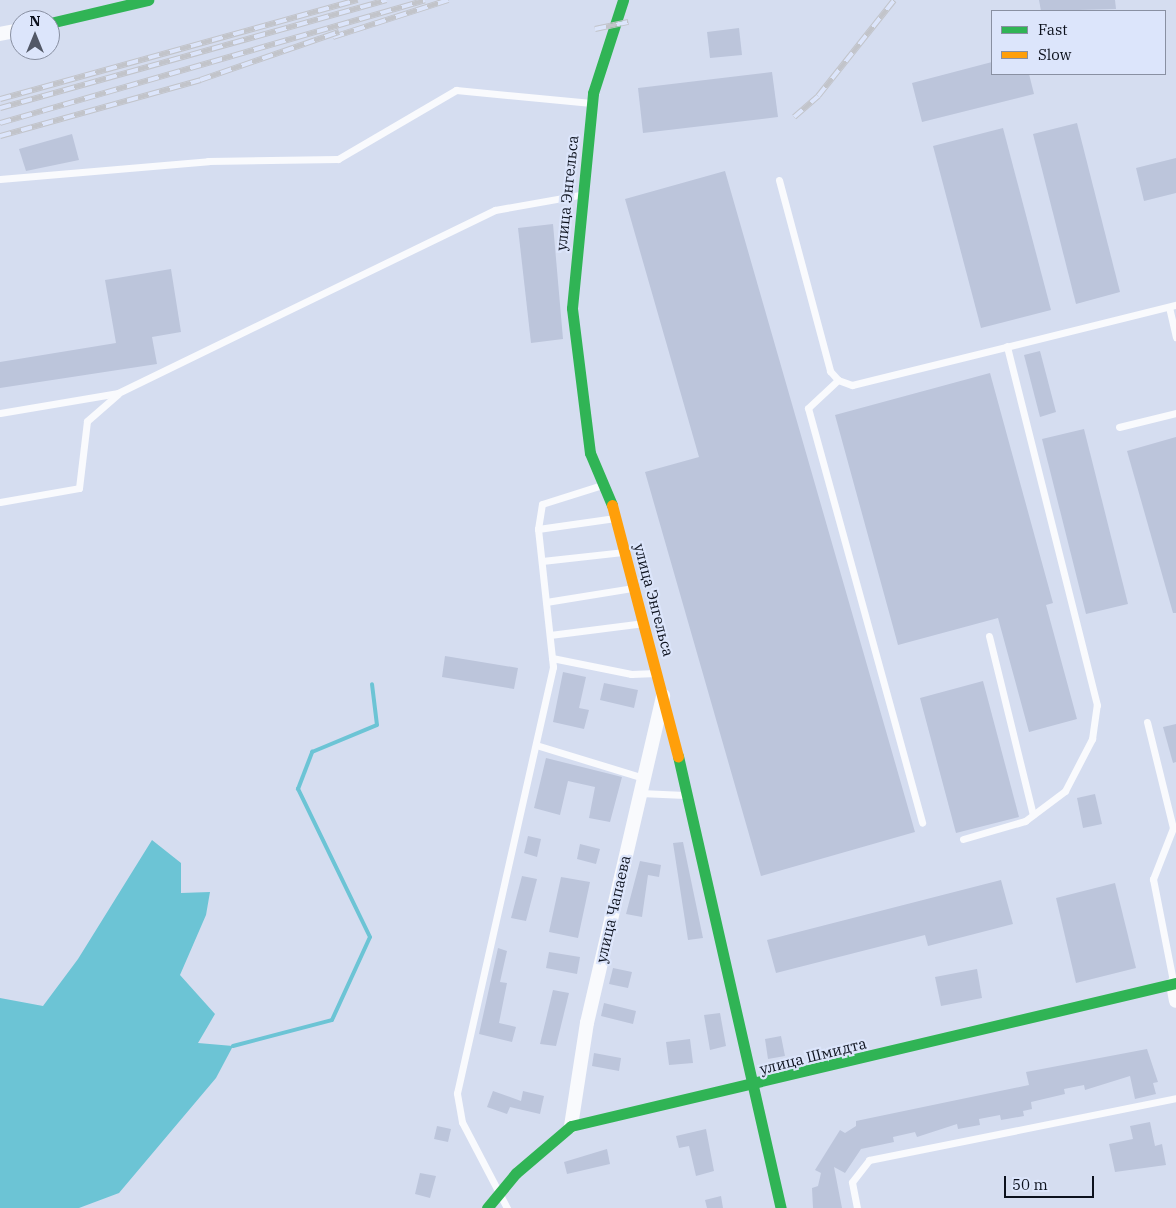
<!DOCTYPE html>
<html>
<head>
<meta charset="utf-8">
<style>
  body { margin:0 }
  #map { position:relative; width:1176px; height:1208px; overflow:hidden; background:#d5ddf0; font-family:"IBM Plex Serif",serif }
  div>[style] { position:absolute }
  .water>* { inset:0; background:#6cc4d5 }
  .stream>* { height:4px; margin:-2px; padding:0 2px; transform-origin:2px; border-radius:2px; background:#6cc4d5 }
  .building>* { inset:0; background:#bcc5db }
  .lane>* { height:7px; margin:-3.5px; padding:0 3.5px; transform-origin:3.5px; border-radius:3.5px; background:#f9fafd }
  .street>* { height:14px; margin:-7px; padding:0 7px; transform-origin:7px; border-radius:7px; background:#f9fafd }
  .fast>* { height:11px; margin:-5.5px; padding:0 5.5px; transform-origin:5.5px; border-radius:5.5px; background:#30b455 }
  .slow>* { height:11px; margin:-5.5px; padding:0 5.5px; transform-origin:5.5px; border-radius:5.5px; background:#ff9f0a }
  .rail>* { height:5.5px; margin-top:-2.75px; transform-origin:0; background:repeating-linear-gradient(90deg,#dce5fb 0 11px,#c2c4ca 0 22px); box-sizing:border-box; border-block:1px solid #c2c4ca }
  span { translate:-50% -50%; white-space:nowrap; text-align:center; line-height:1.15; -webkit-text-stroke:4.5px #dce5fb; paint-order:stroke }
  .street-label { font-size:15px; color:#0c111d }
  .legend { position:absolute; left:991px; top:10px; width:175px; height:65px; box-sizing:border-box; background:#dce5fb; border:1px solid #8990a2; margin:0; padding:6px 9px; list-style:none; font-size:15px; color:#0c111d }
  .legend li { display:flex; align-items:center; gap:10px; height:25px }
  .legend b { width:25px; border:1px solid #8990a2 }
  .north { position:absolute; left:10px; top:10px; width:50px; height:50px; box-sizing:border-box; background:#dce5fb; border:1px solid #8990a2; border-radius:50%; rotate:0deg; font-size:14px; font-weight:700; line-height:20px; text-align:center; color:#0c111d }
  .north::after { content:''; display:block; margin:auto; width:18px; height:22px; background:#525867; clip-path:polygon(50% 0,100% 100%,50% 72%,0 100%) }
  .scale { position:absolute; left:1004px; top:1176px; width:90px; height:22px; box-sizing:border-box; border:2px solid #0c111d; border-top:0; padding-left:6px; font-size:15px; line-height:18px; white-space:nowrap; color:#0c111d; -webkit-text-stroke:4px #dce5fb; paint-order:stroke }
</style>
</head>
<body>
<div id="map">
  <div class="water">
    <div style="clip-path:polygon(152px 840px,181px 863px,181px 893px,210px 892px,206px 915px,180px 975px,215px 1014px,198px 1043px,233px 1046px,216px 1078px,119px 1193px,79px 1208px,0 1208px,0 998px,43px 1006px,78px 959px)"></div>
  </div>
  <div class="stream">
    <div style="left:233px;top:1046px;width:102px;rotate:-14.7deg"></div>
    <div style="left:332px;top:1020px;width:91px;rotate:-65.4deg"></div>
    <div style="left:370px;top:937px;width:165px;rotate:-115.9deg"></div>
    <div style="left:298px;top:789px;width:40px;rotate:-69deg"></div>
    <div style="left:312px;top:752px;width:70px;rotate:-22.6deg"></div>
    <div style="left:377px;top:725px;width:41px;rotate:-97deg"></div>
  </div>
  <div class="building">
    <div style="clip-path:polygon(1039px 0,1115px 0,1116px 9px,1041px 11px)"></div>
    <div style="clip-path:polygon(739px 28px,742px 55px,710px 58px,707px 32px)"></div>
    <div style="clip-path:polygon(992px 62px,992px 74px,1029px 74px,1034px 94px,922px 122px,912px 83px)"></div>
    <div style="clip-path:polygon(772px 72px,778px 117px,643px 133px,638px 88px)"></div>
    <div style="clip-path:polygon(1077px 123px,1120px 292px,1076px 304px,1033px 134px)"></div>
    <div style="clip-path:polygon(1003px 128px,1051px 310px,981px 328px,933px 146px)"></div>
    <div style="clip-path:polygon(72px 134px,79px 160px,26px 171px,19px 149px)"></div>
    <div style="clip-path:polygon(1176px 158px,1176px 193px,1144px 201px,1136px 168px)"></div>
    <div style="clip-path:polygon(725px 171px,915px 832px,761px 876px,645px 472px,699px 457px,625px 199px)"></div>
    <div style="clip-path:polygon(553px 224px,563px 339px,531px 343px,518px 228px)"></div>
    <div style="clip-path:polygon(171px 269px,181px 332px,152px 337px,157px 364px,0 388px,0 362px,116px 343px,105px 280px)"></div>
    <div style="clip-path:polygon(1040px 351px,1056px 412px,1040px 417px,1024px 355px)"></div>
    <div style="clip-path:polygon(990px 373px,1053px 603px,1046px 605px,1077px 719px,1029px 732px,998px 618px,898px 645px,835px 415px)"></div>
    <div style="clip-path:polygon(1084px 429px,1128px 604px,1086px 614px,1042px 439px)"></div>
    <div style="clip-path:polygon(1176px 437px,1176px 613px,1173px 613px,1127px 451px)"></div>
    <div style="clip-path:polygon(445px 656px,518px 668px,514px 689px,442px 677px)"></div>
    <div style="clip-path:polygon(563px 672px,586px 677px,579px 708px,589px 710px,584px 729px,553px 722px)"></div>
    <div style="clip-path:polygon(983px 681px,1019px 817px,956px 833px,920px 698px)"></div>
    <div style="clip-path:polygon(604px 683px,638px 690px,634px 708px,600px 700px)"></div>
    <div style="clip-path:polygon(1176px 724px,1176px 762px,1173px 763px,1163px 727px)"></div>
    <div style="clip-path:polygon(546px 758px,622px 777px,610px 822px,589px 818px,595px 787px,568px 781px,560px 815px,534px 808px)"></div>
    <div style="clip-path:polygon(1095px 794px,1102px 824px,1083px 828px,1077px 798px)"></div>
    <div style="clip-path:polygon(528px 836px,541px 839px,537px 857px,524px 853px)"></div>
    <div style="clip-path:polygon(683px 842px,703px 938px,688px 940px,673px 843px)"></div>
    <div style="clip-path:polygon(580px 844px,600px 849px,596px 864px,577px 859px)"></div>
    <div style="clip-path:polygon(640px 861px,661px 865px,659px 877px,648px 875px,642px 917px,626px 914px)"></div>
    <div style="clip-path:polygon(522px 876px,537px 879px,526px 921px,511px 918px)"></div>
    <div style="clip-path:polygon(561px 877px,590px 882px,578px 938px,549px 932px)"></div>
    <div style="clip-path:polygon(1001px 880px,1013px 924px,928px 946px,925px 935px,776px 973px,767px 940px)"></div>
    <div style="clip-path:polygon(1115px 883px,1136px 968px,1076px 983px,1056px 898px)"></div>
    <div style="clip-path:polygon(498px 948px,507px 951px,500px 982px,507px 983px,499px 1023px,516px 1027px,512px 1042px,479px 1034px)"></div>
    <div style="clip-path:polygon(549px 952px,580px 957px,577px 974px,546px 968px)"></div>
    <div style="clip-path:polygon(613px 968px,632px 972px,628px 988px,609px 984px)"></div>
    <div style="clip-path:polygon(977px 969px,982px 998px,941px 1006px,935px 977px)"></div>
    <div style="clip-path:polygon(553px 990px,569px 993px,556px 1046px,540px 1044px)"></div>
    <div style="clip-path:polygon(604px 1003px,636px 1011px,633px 1024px,601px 1016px)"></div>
    <div style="clip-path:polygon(720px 1013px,726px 1046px,710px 1050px,704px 1015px)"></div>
    <div style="clip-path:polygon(781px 1036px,785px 1056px,768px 1059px,765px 1039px)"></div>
    <div style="clip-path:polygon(690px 1039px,693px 1063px,669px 1065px,666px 1042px)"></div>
    <div style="clip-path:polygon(1147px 1049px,1158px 1082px,1153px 1083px,1156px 1094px,1135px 1099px,1130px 1076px,1085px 1090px,1084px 1085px,1064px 1089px,1065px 1094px,1031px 1102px,1032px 1109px,1023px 1111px,1024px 1116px,1001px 1120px,1000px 1115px,979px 1119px,980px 1125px,958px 1129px,957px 1124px,917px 1137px,915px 1132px,893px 1137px,894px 1142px,861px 1149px,845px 1173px,834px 1167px,842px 1208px,813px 1208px,812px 1188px,818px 1186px,821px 1173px,815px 1170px,840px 1130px,845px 1133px,856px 1126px,856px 1121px,1029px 1085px,1026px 1072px)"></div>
    <div style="clip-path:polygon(594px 1053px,621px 1058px,619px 1071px,592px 1066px)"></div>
    <div style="clip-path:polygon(493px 1091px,521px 1101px,523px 1091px,544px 1096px,540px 1114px,510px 1107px,507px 1114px,487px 1107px)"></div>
    <div style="clip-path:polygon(1150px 1122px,1155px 1146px,1162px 1144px,1166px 1165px,1115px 1172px,1109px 1144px,1133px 1139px,1130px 1126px)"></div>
    <div style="clip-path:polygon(437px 1126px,451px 1129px,448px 1142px,434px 1139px)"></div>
    <div style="clip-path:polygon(706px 1129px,714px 1171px,696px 1176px,689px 1146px,679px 1148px,676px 1136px)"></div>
    <div style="clip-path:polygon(607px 1149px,610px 1164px,567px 1174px,564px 1162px)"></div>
    <div style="clip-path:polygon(420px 1173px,436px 1176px,430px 1198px,415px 1194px)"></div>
    <div style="clip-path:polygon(721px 1196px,723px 1208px,707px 1208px,705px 1200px)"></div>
  </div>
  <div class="lane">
    <div style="left:0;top:179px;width:209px;rotate:-4.9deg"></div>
    <div style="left:208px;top:161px;width:130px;rotate:-0.9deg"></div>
    <div style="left:338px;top:159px;width:137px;rotate:-30.3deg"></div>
    <div style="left:456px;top:90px;width:136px;rotate:5.5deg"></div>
    <div style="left:779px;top:180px;width:198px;rotate:75deg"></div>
    <div style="left:830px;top:371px;width:12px;rotate:48deg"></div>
    <div style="left:838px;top:380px;width:15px;rotate:20deg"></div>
    <div style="left:852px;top:385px;width:334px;rotate:-13.9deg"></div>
    <div style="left:1169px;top:307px;width:31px;rotate:77deg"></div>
    <div style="left:838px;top:380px;width:41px;rotate:137deg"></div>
    <div style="left:808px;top:408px;width:430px;rotate:74.6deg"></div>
    <div style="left:0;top:413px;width:120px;rotate:-9.6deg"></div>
    <div style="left:118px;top:393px;width:419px;rotate:-25.9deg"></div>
    <div style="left:495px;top:210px;width:85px;rotate:-10.1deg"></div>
    <div style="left:1119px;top:427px;width:59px;rotate:-13.8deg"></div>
    <div style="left:0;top:502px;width:80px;rotate:-10deg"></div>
    <div style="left:79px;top:488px;width:67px;rotate:-83.2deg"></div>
    <div style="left:87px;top:421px;width:41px;rotate:-41.1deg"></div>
    <div style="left:538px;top:529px;width:78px;rotate:-8.1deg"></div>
    <div style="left:542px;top:561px;width:81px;rotate:-6.3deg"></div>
    <div style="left:546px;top:602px;width:87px;rotate:-9.2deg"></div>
    <div style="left:550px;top:635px;width:95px;rotate:-7.3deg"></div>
    <div style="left:989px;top:636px;width:184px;rotate:76.2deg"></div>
    <div style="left:552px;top:658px;width:81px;rotate:11.4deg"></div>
    <div style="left:631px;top:674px;width:26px;rotate:-2deg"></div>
    <div style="left:1147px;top:722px;width:109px;rotate:76.2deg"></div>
    <div style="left:1173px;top:828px;width:55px;rotate:111.4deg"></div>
    <div style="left:1153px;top:879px;width:104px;rotate:78.9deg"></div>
    <div style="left:536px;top:745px;width:113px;rotate:17deg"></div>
    <div style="left:640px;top:793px;width:45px;rotate:2.5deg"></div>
    <div style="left:963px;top:839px;width:65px;rotate:-16.2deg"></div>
    <div style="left:1025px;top:821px;width:50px;rotate:-36.9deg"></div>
    <div style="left:1065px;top:791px;width:59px;rotate:-62.6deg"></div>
    <div style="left:1092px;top:739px;width:34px;rotate:-82deg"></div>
    <div style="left:1097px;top:705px;width:370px;rotate:-104.1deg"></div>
    <div style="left:507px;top:1208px;width:97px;rotate:-117.6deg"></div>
    <div style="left:462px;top:1122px;width:29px;rotate:-100deg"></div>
    <div style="left:457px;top:1093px;width:437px;rotate:-77.3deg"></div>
    <div style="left:553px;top:667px;width:139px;rotate:-96.2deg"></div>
    <div style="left:538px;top:529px;width:25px;rotate:-81deg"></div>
    <div style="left:542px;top:504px;width:66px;rotate:-17.6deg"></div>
    <div style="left:857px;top:1208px;width:26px;rotate:-101deg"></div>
    <div style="left:852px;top:1182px;width:28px;rotate:-52deg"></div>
    <div style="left:869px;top:1160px;width:313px;rotate:-11.4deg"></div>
  </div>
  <div class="street">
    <div style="left:0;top:34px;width:20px;rotate:-11deg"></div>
    <div style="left:1173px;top:984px;width:17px;rotate:80deg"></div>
    <div style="left:571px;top:1126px;width:104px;rotate:-81.2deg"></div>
    <div style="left:587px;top:1023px;width:336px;rotate:-76.9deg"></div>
  </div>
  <div class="fast">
    <div style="left:50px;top:23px;width:101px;rotate:-13.2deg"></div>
    <div style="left:612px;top:505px;width:56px;rotate:-112.9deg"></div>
    <div style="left:590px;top:453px;width:146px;rotate:-97.1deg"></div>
    <div style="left:572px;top:308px;width:216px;rotate:-84.4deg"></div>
    <div style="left:593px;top:93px;width:98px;rotate:-72.1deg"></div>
    <div style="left:678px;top:756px;width:464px;rotate:77.2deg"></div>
    <div style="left:487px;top:1208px;width:45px;rotate:-50.4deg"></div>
    <div style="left:516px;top:1173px;width:72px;rotate:-40.5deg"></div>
    <div style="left:571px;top:1126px;width:622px;rotate:-13.3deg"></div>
  </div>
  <div class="slow">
    <div style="left:612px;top:505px;width:260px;rotate:75.3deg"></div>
  </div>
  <div class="rail">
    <div style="left:595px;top:29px;width:34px;rotate:-12deg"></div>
    <div style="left:333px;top:37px;width:121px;rotate:-17.8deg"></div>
    <div style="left:0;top:99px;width:371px;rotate:-15.5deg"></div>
    <div style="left:0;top:108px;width:401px;rotate:-15.6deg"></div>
    <div style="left:794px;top:117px;width:32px;rotate:-41deg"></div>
    <div style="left:818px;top:96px;width:122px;rotate:-51.6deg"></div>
    <div style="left:0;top:123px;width:442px;rotate:-16.1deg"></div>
    <div style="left:0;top:136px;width:208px;rotate:-15.6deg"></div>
    <div style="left:200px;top:80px;width:147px;rotate:-19.1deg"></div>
  </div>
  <div class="street-label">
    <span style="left:567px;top:193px;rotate:-84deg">улица Энгельса</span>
    <span style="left:654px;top:600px;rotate:75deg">улица Энгельса</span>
    <span style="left:613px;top:909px;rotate:-77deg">улица Чапаева</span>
    <span style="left:813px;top:1056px;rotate:-14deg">улица Шмидта</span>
  </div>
  <ul class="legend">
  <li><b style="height:6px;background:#30b455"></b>Fast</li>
  <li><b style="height:6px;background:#ff9f0a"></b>Slow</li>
  </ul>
  <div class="north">N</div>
  <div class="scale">50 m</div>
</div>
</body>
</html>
